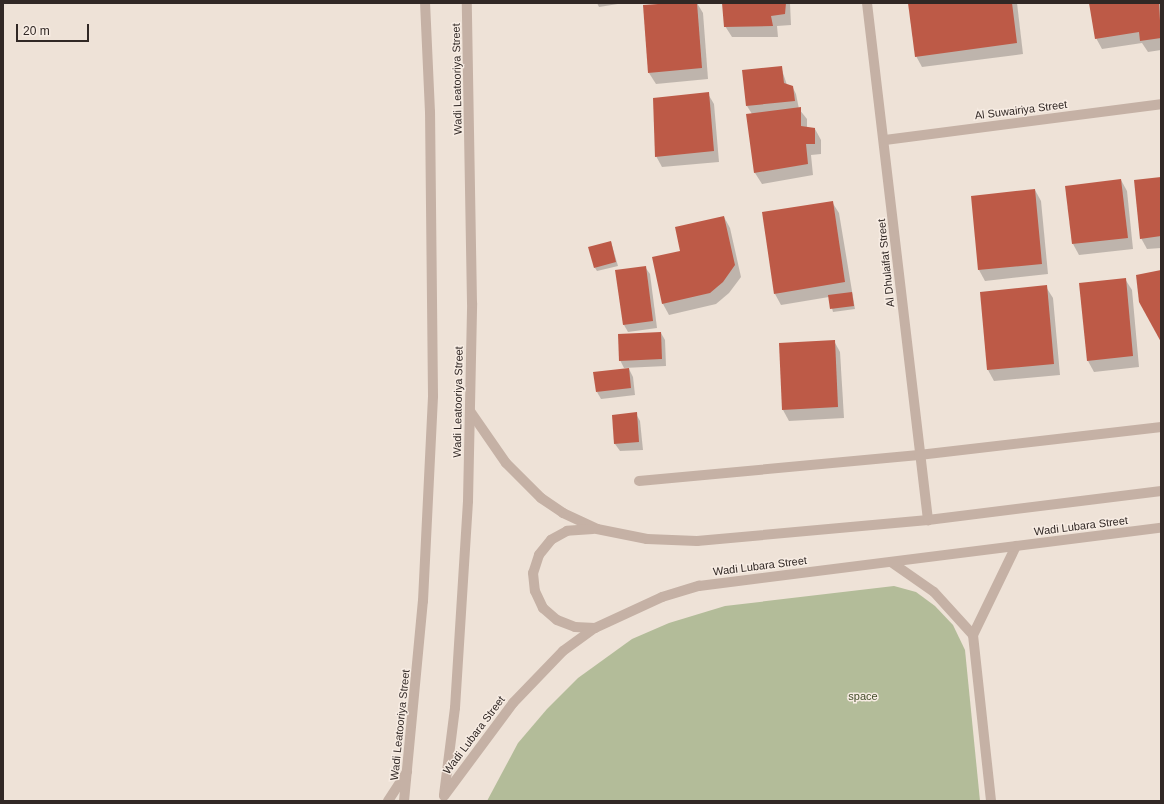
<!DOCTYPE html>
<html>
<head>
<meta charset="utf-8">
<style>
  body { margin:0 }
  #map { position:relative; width:1164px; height:804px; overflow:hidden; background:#eee2d7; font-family:Arial,sans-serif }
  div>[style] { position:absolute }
  .green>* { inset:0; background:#b3bc99 }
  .shadow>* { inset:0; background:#0003 }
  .building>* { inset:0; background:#bd5a47 }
  .minor>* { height:10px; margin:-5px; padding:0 5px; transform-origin:5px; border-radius:5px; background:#c5b1a5 }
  span { translate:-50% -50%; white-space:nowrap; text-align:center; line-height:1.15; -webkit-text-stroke:3px #f7ece3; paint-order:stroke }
  .street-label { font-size:11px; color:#312825 }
  .park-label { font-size:11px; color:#444e2b }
  .frame { position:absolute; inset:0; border:4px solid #312825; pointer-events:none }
  .scale { position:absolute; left:16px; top:24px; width:73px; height:18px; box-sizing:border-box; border:2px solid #312825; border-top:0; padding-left:5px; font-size:12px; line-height:14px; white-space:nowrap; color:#312825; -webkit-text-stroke:3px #f7ece3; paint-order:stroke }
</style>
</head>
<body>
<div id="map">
  <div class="green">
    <div style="clip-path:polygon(894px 586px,916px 592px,935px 606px,953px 625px,965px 650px,980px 801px,487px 801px,518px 743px,547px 709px,578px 678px,632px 639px,669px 623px,725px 606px)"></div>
  </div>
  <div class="shadow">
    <div style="clip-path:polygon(597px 3px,624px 3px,599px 7px)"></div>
    <div style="clip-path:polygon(685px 3px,697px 3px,703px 13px,708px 79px,656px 84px,649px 73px)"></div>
    <div style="clip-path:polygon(723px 3px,790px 3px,791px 25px,777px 26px,778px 37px,732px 37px,725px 26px)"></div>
    <div style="clip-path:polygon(909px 3px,1017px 3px,1023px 54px,922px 67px,916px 56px)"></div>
    <div style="clip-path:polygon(1090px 3px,1161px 3px,1161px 50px,1148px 52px,1142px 43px,1102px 49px,1096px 38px)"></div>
    <div style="clip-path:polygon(781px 67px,787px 85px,792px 86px,796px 94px,799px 109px,807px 119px,807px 128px,815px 129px,821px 140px,821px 154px,811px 155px,813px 175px,762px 184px,755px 173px,747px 115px,752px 114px,747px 106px)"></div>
    <div style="clip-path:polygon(708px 94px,714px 104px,719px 162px,662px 167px,656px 156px)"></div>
    <div style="clip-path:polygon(1161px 178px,1161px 248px,1147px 249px,1141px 238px)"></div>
    <div style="clip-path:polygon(1121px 180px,1127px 191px,1133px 249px,1079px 255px,1073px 244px)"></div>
    <div style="clip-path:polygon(1035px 190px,1041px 201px,1048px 274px,985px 281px,979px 270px)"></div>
    <div style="clip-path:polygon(832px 202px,839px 213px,855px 309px,833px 312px,829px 297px,781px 305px,775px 294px)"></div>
    <div style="clip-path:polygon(724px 217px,730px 228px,741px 277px,729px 293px,716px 304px,669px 315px,663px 304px,681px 252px)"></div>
    <div style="clip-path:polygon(611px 242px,618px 266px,597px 271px,595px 268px)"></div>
    <div style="clip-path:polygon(645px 267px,650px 274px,657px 328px,628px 332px,624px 325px,617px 271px)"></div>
    <div style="clip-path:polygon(1125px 279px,1132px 290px,1139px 367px,1094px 372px,1088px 361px)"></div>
    <div style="clip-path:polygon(1046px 287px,1053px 298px,1060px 375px,994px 381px,988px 370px,981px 293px)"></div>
    <div style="clip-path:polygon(661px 333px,665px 340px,666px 366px,624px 368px,620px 360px)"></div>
    <div style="clip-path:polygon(834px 341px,840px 352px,844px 418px,789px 421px,783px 410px)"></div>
    <div style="clip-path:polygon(629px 369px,633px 377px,635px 395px,601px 399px,597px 392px)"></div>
    <div style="clip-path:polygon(636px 414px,640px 421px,643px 450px,620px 451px,615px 444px,613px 416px)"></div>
  </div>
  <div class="building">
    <div style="clip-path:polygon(673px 3px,697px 3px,702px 68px,648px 73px,643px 5px)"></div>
    <div style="clip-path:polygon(722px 3px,786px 3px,785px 14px,771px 16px,773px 26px,724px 27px)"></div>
    <div style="clip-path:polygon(908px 3px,1012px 3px,1017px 43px,915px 57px)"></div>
    <div style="clip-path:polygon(1089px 3px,1159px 3px,1161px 38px,1140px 41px,1139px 32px,1095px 39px)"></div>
    <div style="clip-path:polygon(782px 66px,784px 83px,793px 86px,795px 101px,746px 106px,742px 70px)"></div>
    <div style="clip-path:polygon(709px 92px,714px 151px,655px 157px,653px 98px)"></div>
    <div style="clip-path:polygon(801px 107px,801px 126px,815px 128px,815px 144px,806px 144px,808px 164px,754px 173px,746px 114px)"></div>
    <div style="clip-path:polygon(1161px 177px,1161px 236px,1140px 239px,1134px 180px)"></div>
    <div style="clip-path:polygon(1121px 179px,1128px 238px,1072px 244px,1065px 186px)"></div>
    <div style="clip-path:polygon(1035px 189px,1042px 264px,978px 270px,971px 196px)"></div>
    <div style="clip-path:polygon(833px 201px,845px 282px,774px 294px,762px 212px)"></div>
    <div style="clip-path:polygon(724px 216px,735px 265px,723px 282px,710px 293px,662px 304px,652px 257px,680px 251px,675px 227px)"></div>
    <div style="clip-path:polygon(611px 241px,616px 262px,594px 268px,588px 247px)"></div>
    <div style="clip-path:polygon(646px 266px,653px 321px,623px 325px,615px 270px)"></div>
    <div style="clip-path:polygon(1161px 270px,1161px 342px,1139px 302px,1136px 275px)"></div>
    <div style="clip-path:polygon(1126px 278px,1133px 356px,1087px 361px,1079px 283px)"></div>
    <div style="clip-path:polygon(1047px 285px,1054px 364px,987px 370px,980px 292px)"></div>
    <div style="clip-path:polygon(852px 292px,854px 306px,830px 309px,828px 295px)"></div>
    <div style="clip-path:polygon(661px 332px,662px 359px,619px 361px,618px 334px)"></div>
    <div style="clip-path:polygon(835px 340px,838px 407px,782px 410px,779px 343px)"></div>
    <div style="clip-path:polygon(629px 368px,631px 388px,596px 392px,593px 372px)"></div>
    <div style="clip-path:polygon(637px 412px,639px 442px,614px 444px,612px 415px)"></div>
  </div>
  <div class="minor">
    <div style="left:867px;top:3px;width:521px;rotate:83.27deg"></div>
    <div style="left:885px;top:140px;width:278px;rotate:-7.4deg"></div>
    <div style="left:470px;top:411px;width:63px;rotate:55.3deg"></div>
    <div style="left:506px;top:463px;width:49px;rotate:45deg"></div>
    <div style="left:541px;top:498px;width:27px;rotate:34deg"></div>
    <div style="left:563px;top:513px;width:38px;rotate:25deg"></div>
    <div style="left:597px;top:529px;width:51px;rotate:11.3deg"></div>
    <div style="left:647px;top:539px;width:50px;rotate:2.3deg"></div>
    <div style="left:697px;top:541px;width:232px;rotate:-5.2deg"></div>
    <div style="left:928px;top:520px;width:235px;rotate:-7.1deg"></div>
    <div style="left:639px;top:481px;width:281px;rotate:-5.3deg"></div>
    <div style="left:919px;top:455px;width:244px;rotate:-6.6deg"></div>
    <div style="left:593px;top:529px;width:26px;rotate:176deg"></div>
    <div style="left:567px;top:531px;width:18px;rotate:151deg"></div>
    <div style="left:551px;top:540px;width:19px;rotate:129deg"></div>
    <div style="left:539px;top:555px;width:19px;rotate:108deg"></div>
    <div style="left:533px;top:573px;width:18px;rotate:84deg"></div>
    <div style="left:535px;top:591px;width:19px;rotate:65deg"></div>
    <div style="left:543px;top:608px;width:18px;rotate:41deg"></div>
    <div style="left:557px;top:620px;width:19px;rotate:21deg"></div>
    <div style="left:575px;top:627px;width:20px;rotate:3deg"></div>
    <div style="left:891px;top:562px;width:52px;rotate:34.9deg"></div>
    <div style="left:934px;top:592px;width:58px;rotate:47.8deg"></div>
    <div style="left:973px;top:635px;width:167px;rotate:83.8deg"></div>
    <div style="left:973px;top:635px;width:99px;rotate:-64.2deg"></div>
    <div style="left:444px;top:795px;width:88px;rotate:-82.8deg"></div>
    <div style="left:455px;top:708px;width:207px;rotate:-86.4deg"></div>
    <div style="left:468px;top:501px;width:198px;rotate:-88.8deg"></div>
    <div style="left:472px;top:303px;width:300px;rotate:-91deg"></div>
    <div style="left:444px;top:796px;width:116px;rotate:-53.4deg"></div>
    <div style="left:513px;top:703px;width:72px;rotate:-46.1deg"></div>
    <div style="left:563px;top:651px;width:39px;rotate:-36deg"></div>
    <div style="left:595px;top:628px;width:74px;rotate:-24.8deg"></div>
    <div style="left:662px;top:597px;width:39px;rotate:-17deg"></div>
    <div style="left:699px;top:586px;width:466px;rotate:-7.2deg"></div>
    <div style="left:388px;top:801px;width:35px;rotate:-57deg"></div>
    <div style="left:404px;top:801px;width:201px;rotate:-84.6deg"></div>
    <div style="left:423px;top:601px;width:205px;rotate:-87.2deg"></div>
    <div style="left:433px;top:396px;width:284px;rotate:-90.6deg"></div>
    <div style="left:430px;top:112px;width:109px;rotate:-92.6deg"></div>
  </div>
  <div class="street-label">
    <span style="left:457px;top:79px;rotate:-91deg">Wadi Leatooriya Street</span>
    <span style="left:1021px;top:110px;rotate:-7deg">Al Suwairiya Street</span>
    <span style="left:886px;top:263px;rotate:-96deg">Al Dhulaifat Street</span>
    <span style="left:458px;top:402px;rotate:-89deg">Wadi Leatooriya Street</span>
    <span style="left:1081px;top:526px;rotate:-7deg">Wadi Lubara Street</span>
    <span style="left:760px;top:566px;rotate:-7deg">Wadi Lubara Street</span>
    <span style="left:400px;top:725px;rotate:-84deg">Wadi Leatooriya Street</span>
    <span style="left:474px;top:735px;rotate:-53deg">Wadi Lubara Street</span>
  </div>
  <div class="park-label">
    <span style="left:863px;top:696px">space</span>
  </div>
  <div class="frame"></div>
  <div class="scale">20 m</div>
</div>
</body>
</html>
